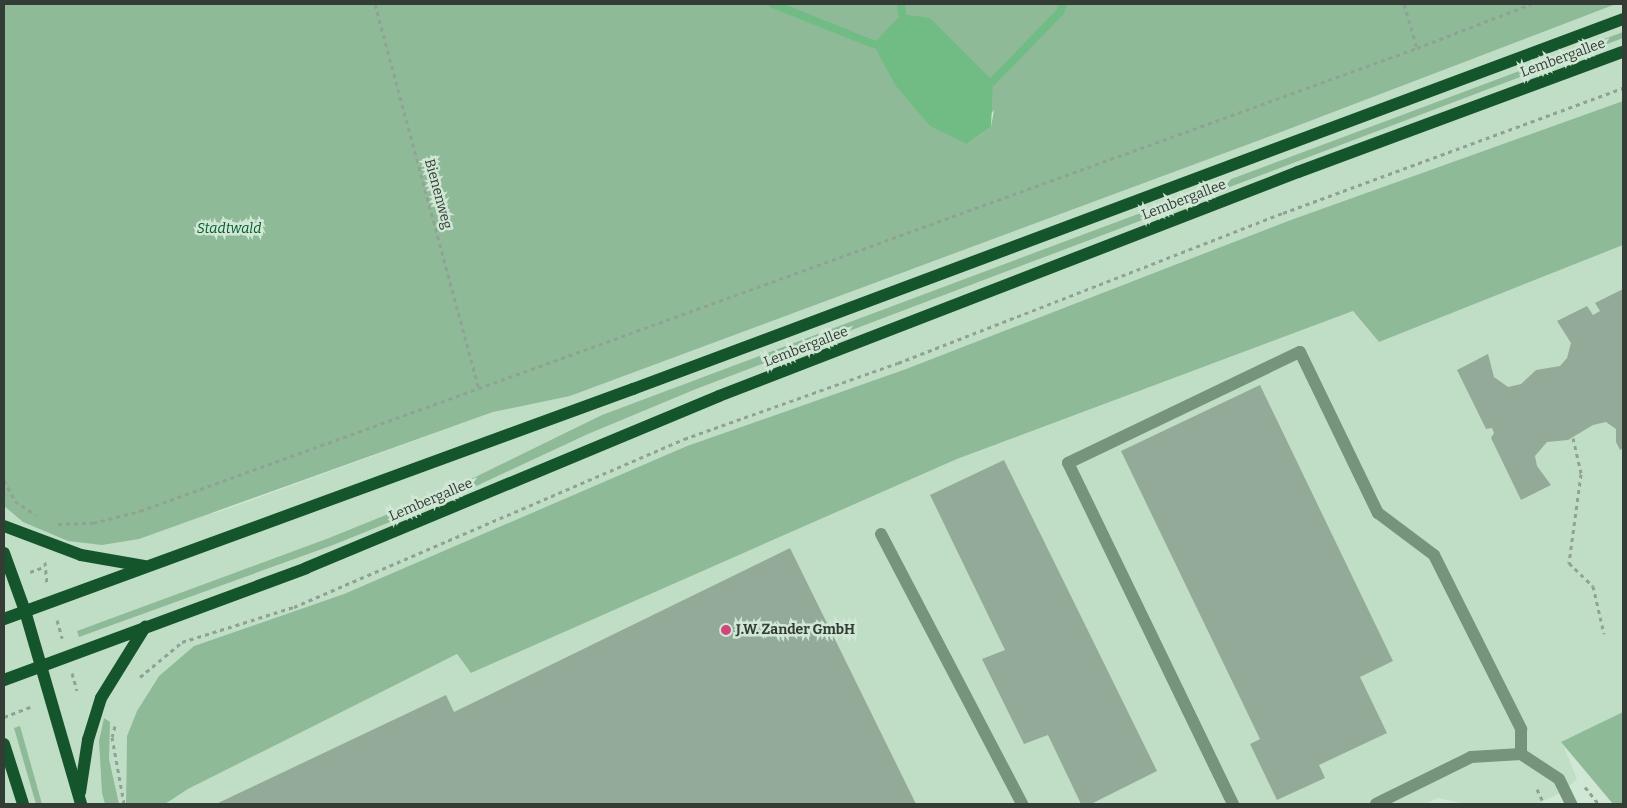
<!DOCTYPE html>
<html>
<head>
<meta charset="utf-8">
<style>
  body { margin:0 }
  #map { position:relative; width:1627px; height:808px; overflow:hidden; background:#cfe7d4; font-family:Bitter,serif }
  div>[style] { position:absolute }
  .built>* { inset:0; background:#c0dec6 }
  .green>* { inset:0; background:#8fba98 }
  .water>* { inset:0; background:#71bc84 }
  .stream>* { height:8px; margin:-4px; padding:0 4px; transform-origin:4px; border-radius:4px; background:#71bc84 }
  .building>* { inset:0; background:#94aa98 }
  .path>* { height:3px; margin-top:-1.5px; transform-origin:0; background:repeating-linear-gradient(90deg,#90a294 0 4px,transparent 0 8px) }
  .minor>* { height:12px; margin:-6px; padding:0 6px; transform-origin:6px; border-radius:6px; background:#76947c }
  .major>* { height:12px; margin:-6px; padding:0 6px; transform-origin:6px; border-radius:6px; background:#15552c }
  .dots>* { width:14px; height:14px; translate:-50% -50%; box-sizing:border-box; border:2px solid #cfe7d4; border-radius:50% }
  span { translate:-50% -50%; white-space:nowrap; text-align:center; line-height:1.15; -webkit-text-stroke:5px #cfe7d4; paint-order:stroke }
  .street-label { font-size:14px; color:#333c35 }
  .park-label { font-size:14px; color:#005c29; font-style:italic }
  .poi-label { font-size:14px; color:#333c35; font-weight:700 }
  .left { translate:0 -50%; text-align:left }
  .frame { position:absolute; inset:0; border:5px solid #333c35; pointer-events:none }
</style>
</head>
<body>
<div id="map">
  <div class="built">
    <div style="clip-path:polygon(1616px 4px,1623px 4px,1623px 101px,1288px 221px,906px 369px,687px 446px,344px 594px,194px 646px,159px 676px,137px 711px,127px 736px,126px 804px,4px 804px,4px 506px,23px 522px,216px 513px,493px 412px,570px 396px,1260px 140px)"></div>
    <div style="clip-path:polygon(1623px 245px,1623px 712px,1562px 742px,1577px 779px,1564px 791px,1538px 804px,1465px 804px,1438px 798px,1425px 804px,165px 804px,188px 789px,457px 654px,471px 673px,957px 459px,1353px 311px,1379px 342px)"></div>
  </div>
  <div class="green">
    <div style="clip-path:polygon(evenodd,4px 4px,1616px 4px,1260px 140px,570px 396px,493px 412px,139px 539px,102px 545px,68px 541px,23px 522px,4px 506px,4px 4px,994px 110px,991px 127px,967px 144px,994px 110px)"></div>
    <div style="clip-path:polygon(1623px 32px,1623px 38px,696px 389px,588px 434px,457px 495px,333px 545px,79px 637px,77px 631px,329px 538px,455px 487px,602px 415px)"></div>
    <div style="clip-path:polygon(1623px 101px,1623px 245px,1379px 342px,1353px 311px,957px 459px,471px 673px,457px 654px,188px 789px,165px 804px,126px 804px,127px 736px,137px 711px,159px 676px,194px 646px,344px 594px,687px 446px,906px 369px,1288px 221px)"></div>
    <div style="clip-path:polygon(1623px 712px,1623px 804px,1613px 804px,1561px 742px)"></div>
    <div style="clip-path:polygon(104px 718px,110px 722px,109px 759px,119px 804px,105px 804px,102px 793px,99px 741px)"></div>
    <div style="clip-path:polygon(20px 726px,42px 804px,36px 804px,14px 728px)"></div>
  </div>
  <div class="water">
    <div style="clip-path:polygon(902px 14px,930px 18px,993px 81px,991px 127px,967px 144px,930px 126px,896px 86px,873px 44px)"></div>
  </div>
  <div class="stream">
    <div style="left:773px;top:4px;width:108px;rotate:21.8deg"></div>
    <div style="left:901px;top:4px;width:10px;rotate:84deg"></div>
    <div style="left:993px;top:81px;width:96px;rotate:-45.8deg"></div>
    <div style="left:1060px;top:12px;width:9px;rotate:-69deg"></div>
  </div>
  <div class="building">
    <div style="clip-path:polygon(1623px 289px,1623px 448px,1620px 450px,1616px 442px,1616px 429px,1606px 422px,1593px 425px,1568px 440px,1547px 442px,1535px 456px,1537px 466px,1551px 485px,1521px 500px,1491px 438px,1494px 433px,1492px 428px,1486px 429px,1457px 370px,1488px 354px,1494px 377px,1508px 387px,1521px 384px,1536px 370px,1560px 366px,1567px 358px,1571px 343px,1557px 321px,1587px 306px,1593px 315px,1600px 311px,1595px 303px)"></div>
    <div style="clip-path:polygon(1260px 385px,1393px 661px,1360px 677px,1387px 733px,1319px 765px,1325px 778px,1277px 800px,1250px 744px,1260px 739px,1121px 451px)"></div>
    <div style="clip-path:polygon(1004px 460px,1157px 771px,1091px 804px,1081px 804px,1048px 735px,1024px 744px,982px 659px,1005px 650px,930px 495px)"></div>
    <div style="clip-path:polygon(790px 548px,916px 804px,216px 804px,446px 695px,454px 712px)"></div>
  </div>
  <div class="path">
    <div style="left:375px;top:4px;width:400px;rotate:74.9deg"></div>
    <div style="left:1404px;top:4px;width:46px;rotate:73.5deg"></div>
    <div style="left:1573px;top:438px;width:37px;rotate:77deg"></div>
    <div style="left:1581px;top:474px;width:90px;rotate:97.7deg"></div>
    <div style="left:1569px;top:563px;width:33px;rotate:44deg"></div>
    <div style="left:1593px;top:586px;width:49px;rotate:77.1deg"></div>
    <div style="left:4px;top:480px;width:24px;rotate:62deg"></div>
    <div style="left:15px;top:501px;width:25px;rotate:34deg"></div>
    <div style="left:58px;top:524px;width:35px;rotate:-2deg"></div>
    <div style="left:93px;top:523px;width:49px;rotate:-14.3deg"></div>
    <div style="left:140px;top:511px;width:1358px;rotate:-19.93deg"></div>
    <div style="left:1417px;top:48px;width:122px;rotate:-21.1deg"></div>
    <div style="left:45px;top:562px;width:21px;rotate:85deg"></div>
    <div style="left:30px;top:572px;width:15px;rotate:-20deg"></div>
    <div style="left:57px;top:620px;width:19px;rotate:74deg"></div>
    <div style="left:72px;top:673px;width:18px;rotate:74deg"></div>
    <div style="left:140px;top:677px;width:55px;rotate:-39.8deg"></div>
    <div style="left:182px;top:642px;width:117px;rotate:-17.4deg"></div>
    <div style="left:294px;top:607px;width:425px;rotate:-23.3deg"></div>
    <div style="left:684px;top:439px;width:227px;rotate:-19.6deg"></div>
    <div style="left:898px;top:363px;width:413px;rotate:-21.3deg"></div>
    <div style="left:1283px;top:213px;width:362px;rotate:-20.2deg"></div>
    <div style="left:4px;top:717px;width:31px;rotate:-21deg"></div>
    <div style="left:115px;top:726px;width:11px;rotate:105deg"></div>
    <div style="left:112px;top:737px;width:68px;rotate:79.8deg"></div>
    <div style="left:1585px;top:787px;width:22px;rotate:51deg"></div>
    <div style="left:1537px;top:789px;width:17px;rotate:65deg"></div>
  </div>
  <div class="minor">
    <div style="left:881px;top:534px;width:305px;rotate:62.4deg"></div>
    <div style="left:1521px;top:754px;width:45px;rotate:33.3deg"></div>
    <div style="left:1559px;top:779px;width:28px;rotate:64deg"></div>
    <div style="left:1233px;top:804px;width:379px;rotate:-115.8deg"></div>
    <div style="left:1068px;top:463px;width:257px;rotate:-25.6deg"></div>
    <div style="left:1300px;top:352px;width:179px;rotate:64.2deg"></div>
    <div style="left:1378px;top:513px;width:70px;rotate:36.9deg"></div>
    <div style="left:1434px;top:555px;width:195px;rotate:63.4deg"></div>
    <div style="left:1521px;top:729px;width:25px;rotate:90deg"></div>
    <div style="left:1376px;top:804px;width:106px;rotate:-26.3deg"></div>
    <div style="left:1471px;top:757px;width:50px;rotate:-3.4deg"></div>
  </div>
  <div class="major">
    <div style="left:4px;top:526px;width:82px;rotate:20.6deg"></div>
    <div style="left:81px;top:555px;width:64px;rotate:9.9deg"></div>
    <div style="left:4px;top:553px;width:62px;rotate:70.1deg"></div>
    <div style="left:25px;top:611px;width:201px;rotate:73.8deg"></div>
    <div style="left:4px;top:619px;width:670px;rotate:-20.09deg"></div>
    <div style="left:633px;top:389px;width:1057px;rotate:-20.49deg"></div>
    <div style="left:4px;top:680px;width:322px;rotate:-20.3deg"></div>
    <div style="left:306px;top:568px;width:447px;rotate:-22.6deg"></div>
    <div style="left:719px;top:396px;width:621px;rotate:-21.15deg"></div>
    <div style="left:1298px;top:172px;width:346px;rotate:-20.3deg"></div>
    <div style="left:4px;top:744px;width:63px;rotate:72.4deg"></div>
    <div style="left:80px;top:792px;width:53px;rotate:-81.3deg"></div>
    <div style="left:88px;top:740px;width:44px;rotate:-72.8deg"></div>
    <div style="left:101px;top:698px;width:84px;rotate:-58.2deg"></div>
  </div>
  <div class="dots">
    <div style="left:726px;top:630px;background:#d0457a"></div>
  </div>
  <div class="street-label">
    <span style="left:1563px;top:58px;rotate:-20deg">Lembergallee</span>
    <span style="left:438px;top:194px;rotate:75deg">Bienenweg</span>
    <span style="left:1184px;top:200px;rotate:-21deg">Lembergallee</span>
    <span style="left:806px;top:347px;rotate:-21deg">Lembergallee</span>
    <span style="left:431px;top:500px;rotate:-23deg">Lembergallee</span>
  </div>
  <div class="park-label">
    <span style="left:229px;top:229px">Stadtwald</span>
  </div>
  <div class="poi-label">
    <span class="left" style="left:736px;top:630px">J.W. Zander GmbH</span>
  </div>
  <div class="frame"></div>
</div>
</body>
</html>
